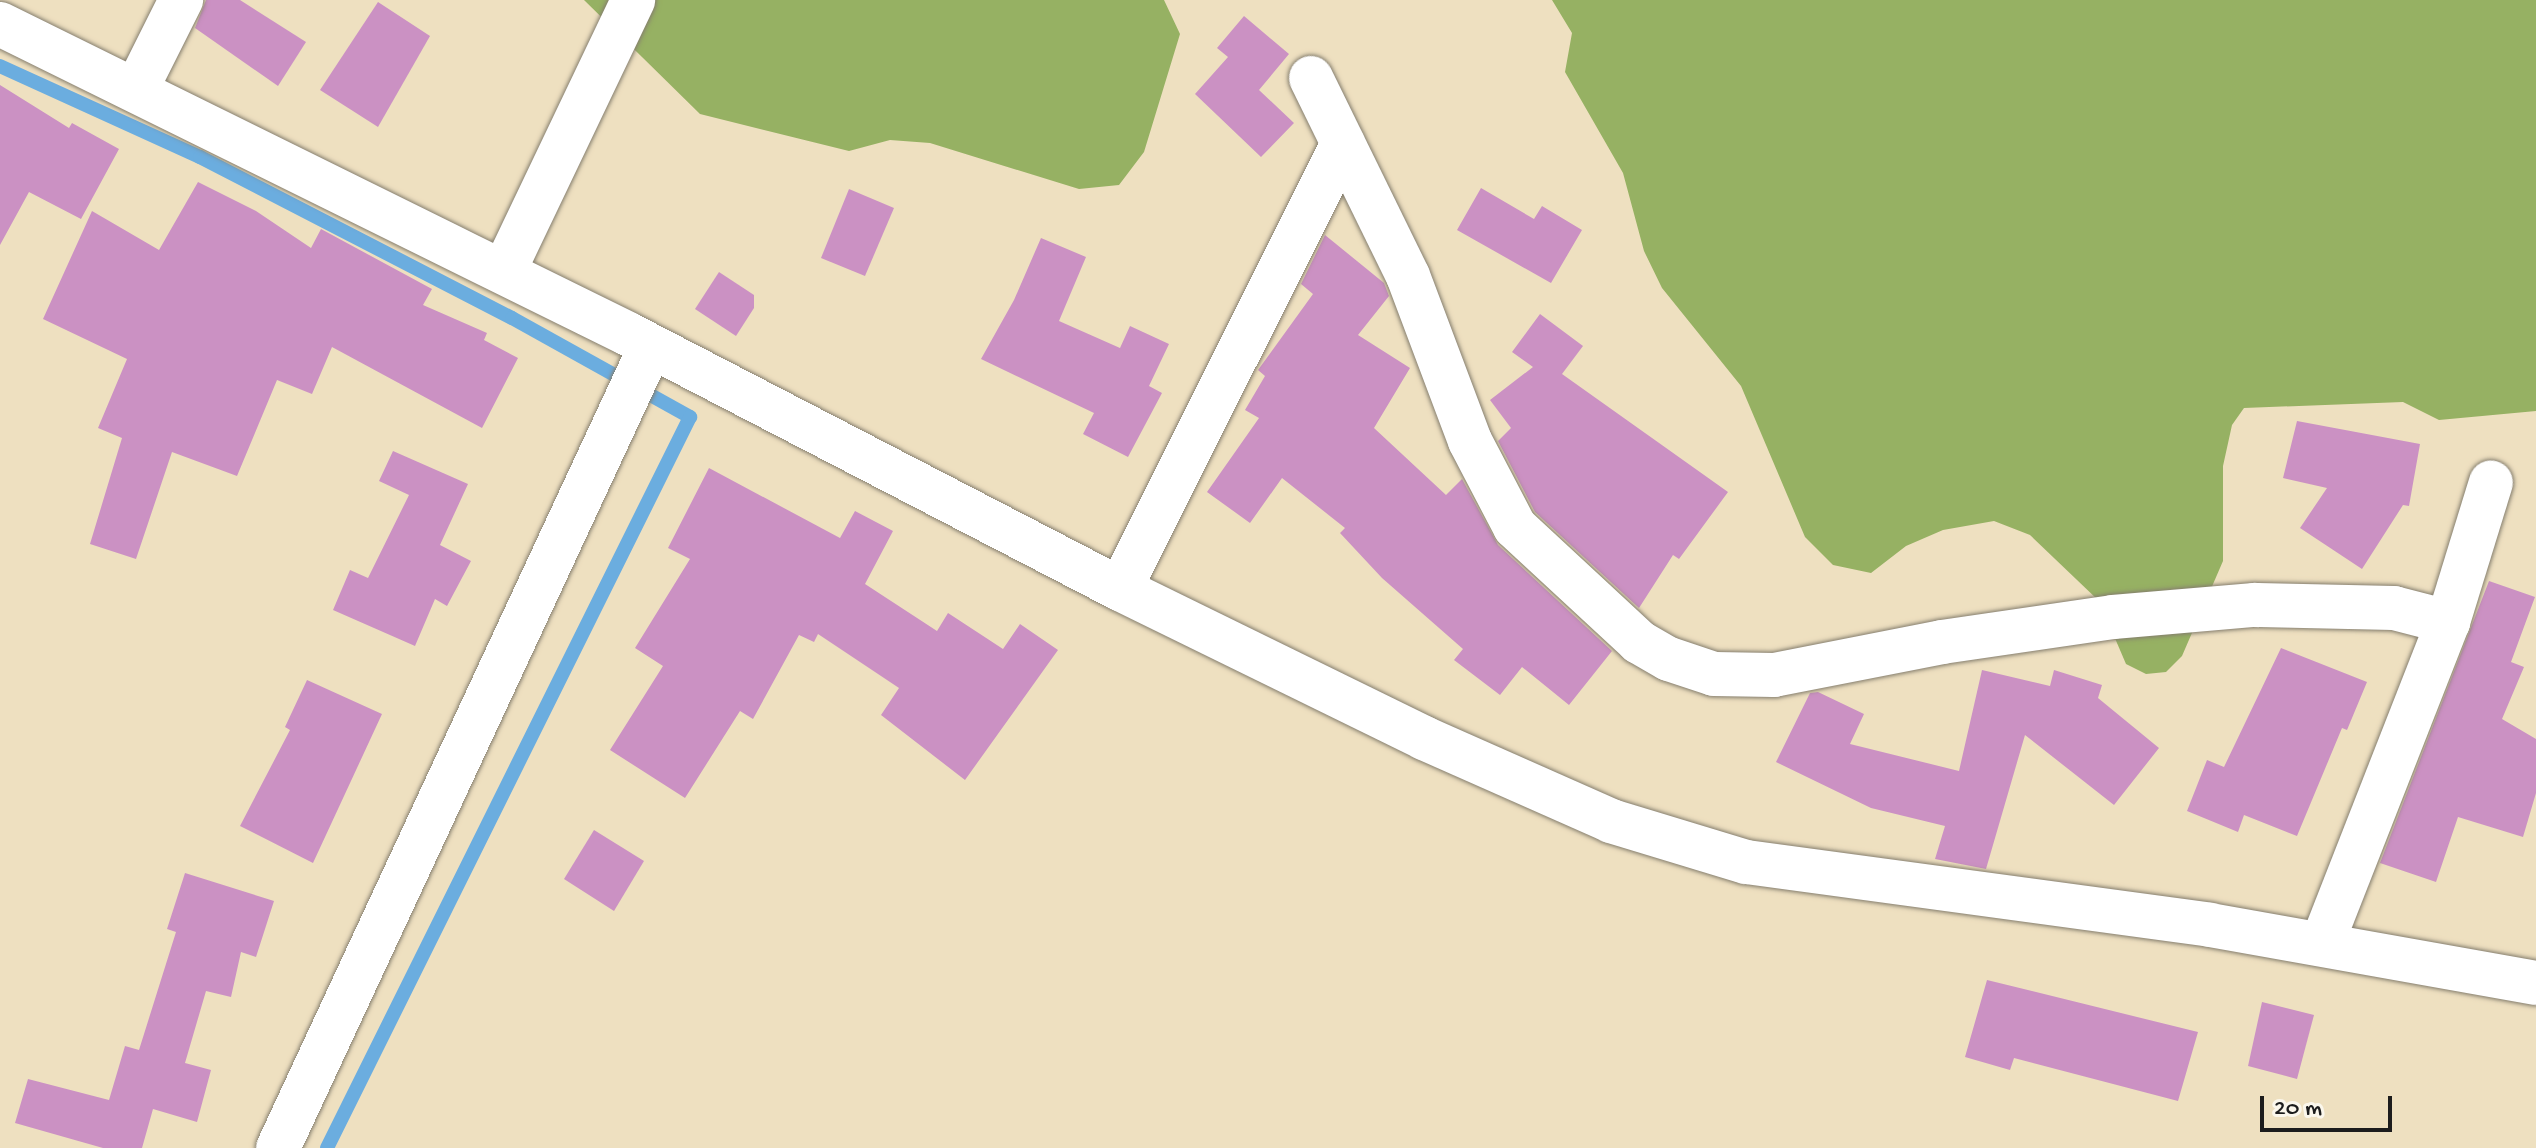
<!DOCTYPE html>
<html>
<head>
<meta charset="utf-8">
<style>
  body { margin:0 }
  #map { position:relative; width:2536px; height:1148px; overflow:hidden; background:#eee0c0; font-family:"Gochi Hand",sans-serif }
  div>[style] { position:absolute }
  .forest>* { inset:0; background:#96b163 }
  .stream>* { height:14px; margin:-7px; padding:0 7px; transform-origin:7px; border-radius:7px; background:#6baddf }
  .building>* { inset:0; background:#cb91c3 }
  .roads { filter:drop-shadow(0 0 2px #857e6e) drop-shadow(0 0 2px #857e6e) }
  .minor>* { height:44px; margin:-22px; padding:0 22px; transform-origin:22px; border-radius:22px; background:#fff }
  span { translate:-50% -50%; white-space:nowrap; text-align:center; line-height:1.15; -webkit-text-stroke:8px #fbf7ec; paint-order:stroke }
  .scale { position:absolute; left:2260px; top:1096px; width:132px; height:36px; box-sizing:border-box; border:4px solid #1c1c1c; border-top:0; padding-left:10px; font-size:24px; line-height:28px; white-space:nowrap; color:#1c1c1c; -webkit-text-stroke:6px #fbf7ec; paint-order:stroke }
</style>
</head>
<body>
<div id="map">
  <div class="forest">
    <div style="clip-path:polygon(584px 0,1164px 0,1180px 34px,1144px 152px,1119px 185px,1079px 189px,930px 143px,890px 140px,849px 151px,700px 114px)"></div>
    <div style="clip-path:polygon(1552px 0,2536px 0,2536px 411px,2439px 420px,2403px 402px,2244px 408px,2232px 425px,2223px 466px,2223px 561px,2182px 656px,2166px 672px,2146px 674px,2126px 664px,2099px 601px,2030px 535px,1994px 521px,1943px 530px,1906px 546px,1871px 573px,1833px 565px,1805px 537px,1741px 386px,1662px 288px,1644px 251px,1623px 173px,1565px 72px,1572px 33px)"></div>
  </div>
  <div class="stream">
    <div style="left:0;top:66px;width:220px;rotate:24.5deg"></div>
    <div style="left:200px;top:157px;width:351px;rotate:27.3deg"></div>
    <div style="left:512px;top:318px;width:204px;rotate:29.1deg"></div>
    <div style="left:690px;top:417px;width:816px;rotate:116.41deg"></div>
  </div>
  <div class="building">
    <div style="clip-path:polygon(206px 0,240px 0,306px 42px,278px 86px,195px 28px)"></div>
    <div style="clip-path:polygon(378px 2px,430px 36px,378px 127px,320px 90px)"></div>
    <div style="clip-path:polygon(1244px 16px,1289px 54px,1259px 90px,1294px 123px,1261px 157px,1195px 94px,1228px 57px,1217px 48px)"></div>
    <div style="clip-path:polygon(0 85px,69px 128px,72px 123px,119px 149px,81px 219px,29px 192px,0 245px)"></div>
    <div style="clip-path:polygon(198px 182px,256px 211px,311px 248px,321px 229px,432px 289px,423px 305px,487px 333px,484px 340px,518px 358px,482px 428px,332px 347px,312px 394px,277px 380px,237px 476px,172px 452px,136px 559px,90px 544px,122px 438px,98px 428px,127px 359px,43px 319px,92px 211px,159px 250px)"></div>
    <div style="clip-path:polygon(1481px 188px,1534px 219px,1542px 206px,1582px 230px,1551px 283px,1457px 230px)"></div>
    <div style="clip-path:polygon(849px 189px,894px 208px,865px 276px,821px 258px)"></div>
    <div style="clip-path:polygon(1325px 235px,1384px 283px,1389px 296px,1358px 335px,1410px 368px,1374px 428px,1446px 495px,1462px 479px,1498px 545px,1612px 651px,1569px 705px,1522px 667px,1500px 695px,1454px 660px,1463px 649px,1382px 578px,1340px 533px,1345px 528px,1282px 478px,1250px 523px,1207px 492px,1259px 418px,1245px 410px,1265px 376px,1258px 370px,1313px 294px,1301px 284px)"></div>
    <div style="clip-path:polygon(1041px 238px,1086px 257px,1059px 321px,1120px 348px,1130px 326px,1169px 344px,1149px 386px,1162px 393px,1128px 457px,1083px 434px,1094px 413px,981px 359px,1014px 300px)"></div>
    <div style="clip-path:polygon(719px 272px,754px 295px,754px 308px,736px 336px,695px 309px)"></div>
    <div style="clip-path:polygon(1540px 314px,1583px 346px,1562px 374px,1728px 492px,1679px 559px,1673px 555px,1639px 608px,1535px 512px,1498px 441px,1511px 428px,1490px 400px,1533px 367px,1512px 352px)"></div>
    <div style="clip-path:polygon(2297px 421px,2420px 444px,2409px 506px,2403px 505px,2362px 569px,2300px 528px,2327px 488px,2283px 478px)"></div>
    <div style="clip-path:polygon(393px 451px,468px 484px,440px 545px,471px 561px,447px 606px,435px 599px,415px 646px,333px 610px,350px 570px,368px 578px,409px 495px,379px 481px)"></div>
    <div style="clip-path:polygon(709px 468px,840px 538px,855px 511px,893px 531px,865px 584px,937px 631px,948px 613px,1003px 649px,1020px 624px,1058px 650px,965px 780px,881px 715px,899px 688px,818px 634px,814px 642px,799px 635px,753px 719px,740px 711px,685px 798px,610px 750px,663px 666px,635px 648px,690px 559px,668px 548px)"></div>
    <div style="clip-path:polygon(2489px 581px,2535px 597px,2511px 662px,2524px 667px,2502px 719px,2536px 739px,2536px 793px,2523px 837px,2458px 817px,2436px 882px,2380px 863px)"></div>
    <div style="clip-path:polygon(2281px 648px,2367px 682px,2347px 730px,2342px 728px,2297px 836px,2244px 815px,2238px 832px,2187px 811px,2207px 760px,2224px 767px)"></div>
    <div style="clip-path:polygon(1982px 670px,2050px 686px,2054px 670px,2102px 685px,2098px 698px,2159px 748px,2114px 805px,2025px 735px,1986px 869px,1935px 859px,1945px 826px,1871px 808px,1776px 762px,1810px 693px,1818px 692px,1864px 714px,1850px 744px,1959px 771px)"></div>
    <div style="clip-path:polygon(307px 680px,382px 714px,313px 863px,240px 826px,290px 730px,285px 727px)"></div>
    <div style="clip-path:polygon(594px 830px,644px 861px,614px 911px,564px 879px)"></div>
    <div style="clip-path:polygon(185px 873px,274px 901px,256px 957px,241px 952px,231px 997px,206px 991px,185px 1063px,211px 1070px,197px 1122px,153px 1109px,142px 1148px,103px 1148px,15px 1123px,28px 1079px,109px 1100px,125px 1046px,139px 1050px,176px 932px,167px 929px)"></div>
    <div style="clip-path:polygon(1987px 980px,2198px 1032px,2178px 1101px,2014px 1058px,2010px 1070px,1965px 1057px)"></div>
    <div style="clip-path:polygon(2262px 1002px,2314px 1015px,2297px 1079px,2248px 1066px)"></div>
  </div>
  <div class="roads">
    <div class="minor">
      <div style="left:0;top:24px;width:700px;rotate:26.27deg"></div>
      <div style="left:628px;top:334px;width:554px;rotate:27.4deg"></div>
      <div style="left:1120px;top:589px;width:339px;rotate:26.1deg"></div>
      <div style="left:1424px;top:738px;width:205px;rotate:23.9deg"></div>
      <div style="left:1611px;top:821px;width:141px;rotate:16.9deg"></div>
      <div style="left:1746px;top:862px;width:468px;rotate:7.7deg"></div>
      <div style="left:2210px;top:925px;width:331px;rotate:10.1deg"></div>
      <div style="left:1311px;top:78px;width:220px;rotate:63.9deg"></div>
      <div style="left:1408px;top:276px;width:176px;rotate:69.4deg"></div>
      <div style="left:1470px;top:441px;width:97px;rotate:62.4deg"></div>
      <div style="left:1515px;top:527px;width:169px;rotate:42.8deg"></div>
      <div style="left:1639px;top:642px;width:34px;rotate:30deg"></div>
      <div style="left:1669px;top:659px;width:47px;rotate:18.4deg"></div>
      <div style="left:1714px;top:674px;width:60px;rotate:1deg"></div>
      <div style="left:1774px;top:675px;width:171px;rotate:-11.1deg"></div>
      <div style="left:1942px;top:642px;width:173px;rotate:-8.3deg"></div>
      <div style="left:2113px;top:617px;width:142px;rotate:-4.9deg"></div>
      <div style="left:2254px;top:605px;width:140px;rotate:1.2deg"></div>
      <div style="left:2394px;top:608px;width:56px;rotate:14.5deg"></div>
      <div style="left:2448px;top:622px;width:345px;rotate:111.4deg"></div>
      <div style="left:136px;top:90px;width:101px;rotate:-63.4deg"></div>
      <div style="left:504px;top:271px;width:300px;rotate:-64.5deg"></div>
      <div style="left:1120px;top:589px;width:498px;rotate:-63.4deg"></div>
      <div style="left:2448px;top:622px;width:146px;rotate:-72.9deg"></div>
      <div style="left:278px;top:1148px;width:884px;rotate:-65.06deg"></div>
    </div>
  </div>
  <div class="scale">20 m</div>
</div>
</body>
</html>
